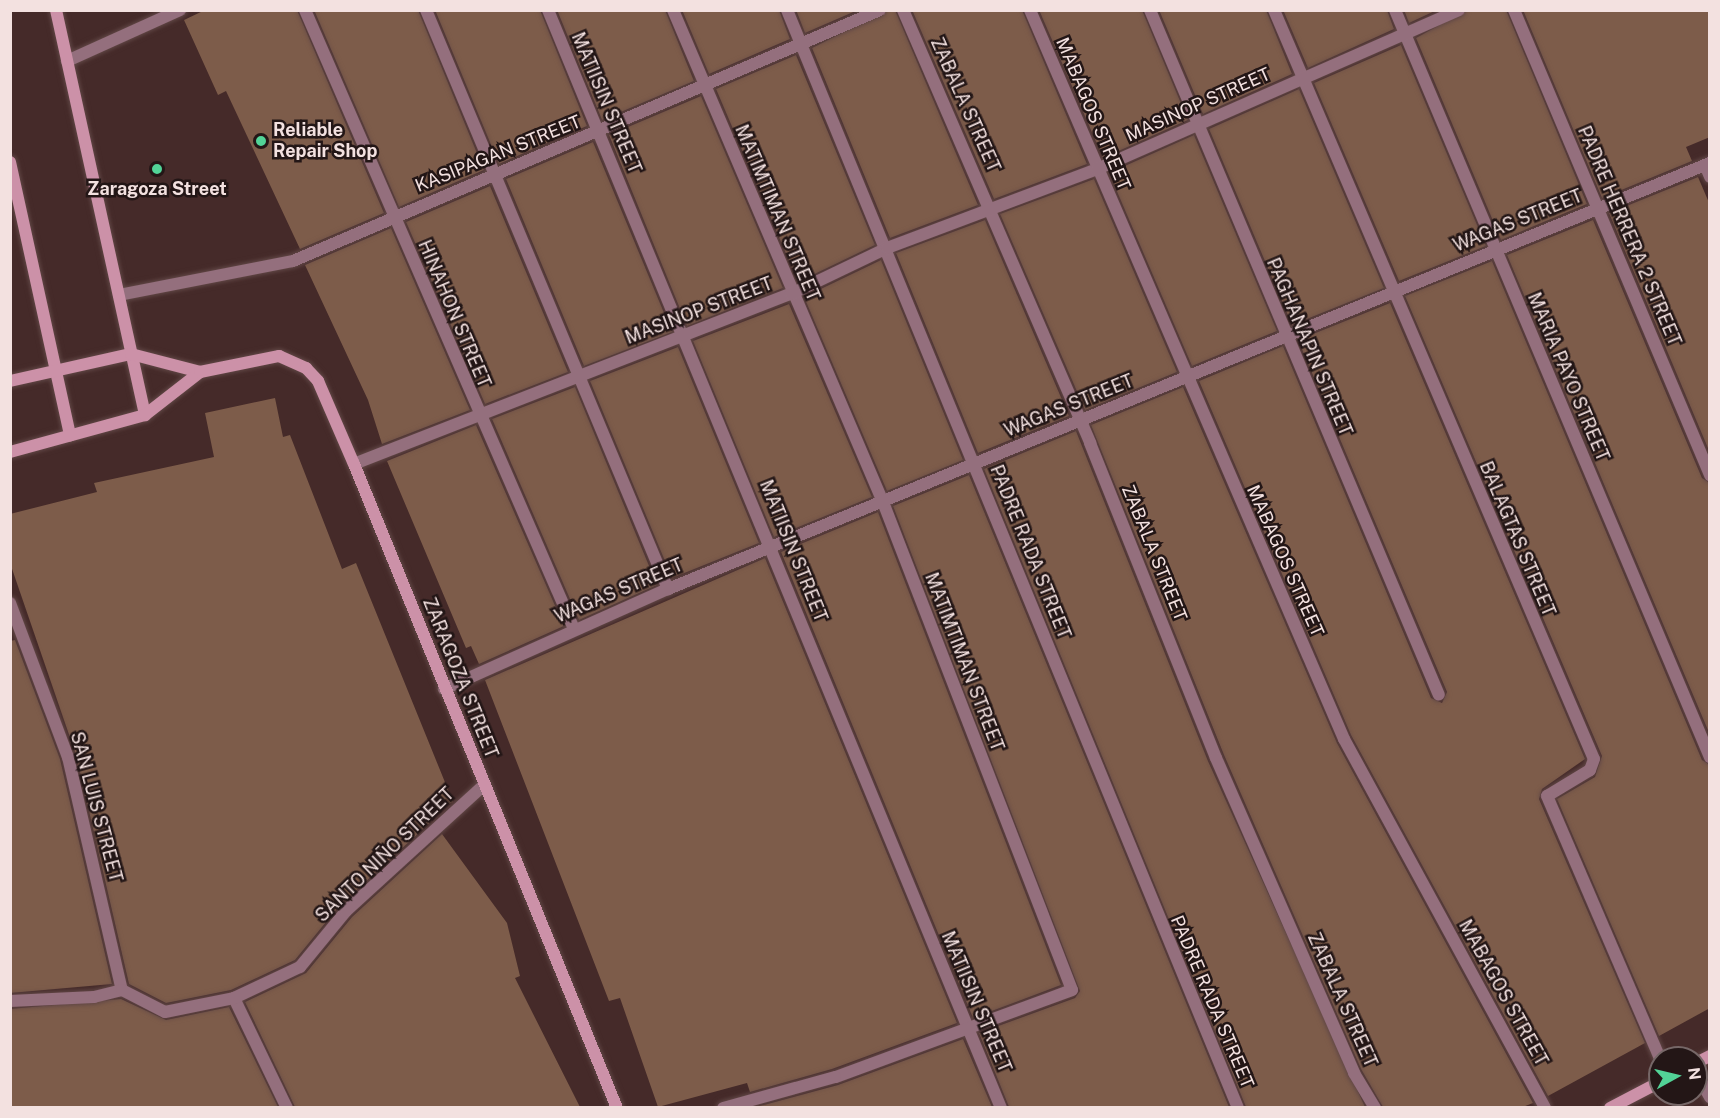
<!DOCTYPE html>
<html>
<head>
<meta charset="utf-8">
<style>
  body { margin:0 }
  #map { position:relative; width:1720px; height:1118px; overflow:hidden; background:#452a29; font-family:"Public Sans",sans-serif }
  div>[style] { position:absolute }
  .building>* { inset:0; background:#7d5c4a }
  .roads { filter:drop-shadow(0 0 2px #614746) drop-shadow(0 0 2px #614746) }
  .street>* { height:12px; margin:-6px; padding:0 6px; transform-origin:6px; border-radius:6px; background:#946f7d }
  .secondary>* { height:12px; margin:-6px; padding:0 6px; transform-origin:6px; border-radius:6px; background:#cc91a8 }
  .dots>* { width:16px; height:16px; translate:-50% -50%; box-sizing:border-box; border:3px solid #231616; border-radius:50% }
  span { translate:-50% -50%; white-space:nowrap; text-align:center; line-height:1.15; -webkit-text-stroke:5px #231616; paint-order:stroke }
  .street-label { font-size:18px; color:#f3e1e0 }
  .poi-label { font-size:18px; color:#f3e1e0; font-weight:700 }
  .left { translate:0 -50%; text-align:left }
  .frame { position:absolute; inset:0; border:12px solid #f3e1e0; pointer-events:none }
  .north { position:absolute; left:1648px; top:1046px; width:60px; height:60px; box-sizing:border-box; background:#231616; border:2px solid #766767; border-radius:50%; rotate:82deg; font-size:16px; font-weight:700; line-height:24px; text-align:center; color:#f3e1e0 }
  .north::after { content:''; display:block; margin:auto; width:21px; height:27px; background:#52d397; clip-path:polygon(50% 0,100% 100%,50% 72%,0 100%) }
</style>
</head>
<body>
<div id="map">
  <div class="building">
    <div style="clip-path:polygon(205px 10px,297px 10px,384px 213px,300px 249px,226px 91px,218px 95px,184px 20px)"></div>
    <div style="clip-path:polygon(314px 10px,418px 10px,484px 170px,399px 207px)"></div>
    <div style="clip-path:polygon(435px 10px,540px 10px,587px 126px,499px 164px)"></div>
    <div style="clip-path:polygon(557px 10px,665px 10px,694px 81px,602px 120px)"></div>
    <div style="clip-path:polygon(682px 10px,779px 10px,790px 39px,709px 74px)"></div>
    <div style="clip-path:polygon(796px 10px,858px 10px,805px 33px)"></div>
    <div style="clip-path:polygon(888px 10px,895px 10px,978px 205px,890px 238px,812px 48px)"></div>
    <div style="clip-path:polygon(912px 10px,1022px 10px,1087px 164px,994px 199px)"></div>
    <div style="clip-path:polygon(1039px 10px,1142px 10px,1188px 120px,1103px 158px)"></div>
    <div style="clip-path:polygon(1159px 10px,1266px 10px,1292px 74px,1203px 114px)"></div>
    <div style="clip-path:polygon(1283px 10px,1387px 10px,1394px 29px,1308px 68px)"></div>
    <div style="clip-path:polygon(1404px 10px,1437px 10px,1409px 23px)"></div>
    <div style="clip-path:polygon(1467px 10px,1506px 10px,1587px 204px,1501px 240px,1416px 38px)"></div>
    <div style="clip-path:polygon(1523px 10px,1710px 10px,1710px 137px,1686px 147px,1692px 161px,1602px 198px)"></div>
    <div style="clip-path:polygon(1401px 45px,1486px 246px,1399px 281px,1314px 83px)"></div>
    <div style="clip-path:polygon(796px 55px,875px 245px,798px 282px,716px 89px)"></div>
    <div style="clip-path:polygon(1299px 89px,1384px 288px,1292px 325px,1209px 129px)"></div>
    <div style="clip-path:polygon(701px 96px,783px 288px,687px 326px,609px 135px)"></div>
    <div style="clip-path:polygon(1194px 135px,1277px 331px,1192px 366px,1109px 173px)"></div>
    <div style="clip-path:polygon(593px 142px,672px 332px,584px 366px,506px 179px)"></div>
    <div style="clip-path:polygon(1698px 177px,1710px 205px,1710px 453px,1609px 213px)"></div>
    <div style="clip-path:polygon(1094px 179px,1177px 372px,1085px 410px,1000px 214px)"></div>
    <div style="clip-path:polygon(490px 186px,568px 372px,485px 404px,406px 222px)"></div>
    <div style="clip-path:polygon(985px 220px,1069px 416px,978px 453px,896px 253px)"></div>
    <div style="clip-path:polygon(1593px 220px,1702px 478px,1710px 483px,1710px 735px,1507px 255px)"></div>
    <div style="clip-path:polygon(391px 228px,470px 410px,382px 444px,368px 400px,305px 265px)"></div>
    <div style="clip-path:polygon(881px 260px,963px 460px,887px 491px,804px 297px)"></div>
    <div style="clip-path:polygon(1492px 261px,1702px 760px,1710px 765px,1710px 1008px,1659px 1036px,1557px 799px,1595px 777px,1602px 756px,1405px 296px)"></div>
    <div style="clip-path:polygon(1390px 303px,1585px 759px,1542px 789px,1539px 799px,1645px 1043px,1548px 1096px,1351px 735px,1199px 381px,1283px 346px,1431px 698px,1442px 703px,1447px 692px,1298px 340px)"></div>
    <div style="clip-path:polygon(789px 304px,872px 497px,774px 537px,693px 341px)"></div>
    <div style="clip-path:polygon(678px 347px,759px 543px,672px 578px,590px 381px)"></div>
    <div style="clip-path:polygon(575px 387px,657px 585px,579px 620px,492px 419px)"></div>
    <div style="clip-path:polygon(1183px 387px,1337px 743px,1533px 1103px,1523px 1107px,1383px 1107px,1361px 1069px,1224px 755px,1091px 425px)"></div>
    <div style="clip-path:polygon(275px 398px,283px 437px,290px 435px,342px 569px,356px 563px,453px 802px,427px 815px,432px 821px,340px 905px,295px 960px,231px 990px,166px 1003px,129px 984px,76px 755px,10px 563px,10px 514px,97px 492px,94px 483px,214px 457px,205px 413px)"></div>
    <div style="clip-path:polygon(476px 425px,564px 626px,479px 664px,471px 646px,466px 648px,387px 461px)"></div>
    <div style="clip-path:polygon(1076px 431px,1208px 761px,1365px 1107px,1246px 1107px,984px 469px)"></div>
    <div style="clip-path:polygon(969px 475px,1229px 1107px,1009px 1107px,979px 1033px,1075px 998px,1080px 991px,893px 506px)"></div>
    <div style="clip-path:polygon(878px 512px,1061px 985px,973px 1018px,781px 552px)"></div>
    <div style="clip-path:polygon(765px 558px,957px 1023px,832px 1069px,750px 1092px,747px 1083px,658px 1107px,620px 998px,609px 1001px,485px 680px)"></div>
    <div style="clip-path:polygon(15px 640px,60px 759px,112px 984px,10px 993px,10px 641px)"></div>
    <div style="clip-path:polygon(442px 834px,507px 923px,520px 976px,515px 978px,580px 1107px,295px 1107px,245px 1002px,306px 973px,352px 917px)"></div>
    <div style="clip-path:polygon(121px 999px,166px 1020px,229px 1007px,278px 1107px,10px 1107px,10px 1009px)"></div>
    <div style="clip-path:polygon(963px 1039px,992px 1107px,756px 1107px,838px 1085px)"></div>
  </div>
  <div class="roads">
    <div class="street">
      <div style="left:305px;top:10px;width:675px;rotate:66.51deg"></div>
      <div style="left:426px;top:10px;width:628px;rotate:67.32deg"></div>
      <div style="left:548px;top:10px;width:1188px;rotate:67.58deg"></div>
      <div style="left:673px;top:10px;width:535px;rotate:66.89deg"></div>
      <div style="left:883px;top:502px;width:523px;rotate:68.83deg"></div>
      <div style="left:1072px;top:990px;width:252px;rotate:159.8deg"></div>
      <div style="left:835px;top:1077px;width:116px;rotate:164.5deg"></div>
      <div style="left:787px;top:10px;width:1187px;rotate:67.67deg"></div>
      <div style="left:903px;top:10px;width:472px;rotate:66.6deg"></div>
      <div style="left:1090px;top:443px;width:339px;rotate:68.2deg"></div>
      <div style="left:1216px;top:758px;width:344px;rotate:66.3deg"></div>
      <div style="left:1354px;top:1073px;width:41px;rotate:59deg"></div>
      <div style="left:1030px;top:10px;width:794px;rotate:66.7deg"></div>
      <div style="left:1344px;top:739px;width:420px;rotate:61.4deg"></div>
      <div style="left:1150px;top:10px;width:743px;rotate:67.13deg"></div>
      <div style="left:1274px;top:10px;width:814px;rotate:66.87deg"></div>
      <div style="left:1594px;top:759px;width:12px;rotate:110deg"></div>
      <div style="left:1590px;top:770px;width:50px;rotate:148.8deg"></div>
      <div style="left:1547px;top:796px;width:285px;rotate:66.7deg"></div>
      <div style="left:1395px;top:10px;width:811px;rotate:67.14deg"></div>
      <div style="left:1514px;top:10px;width:505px;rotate:67.14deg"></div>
      <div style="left:67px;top:61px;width:124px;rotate:-24.3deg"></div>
      <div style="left:1705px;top:165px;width:13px;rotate:67deg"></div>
      <div style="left:119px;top:295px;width:177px;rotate:-11.1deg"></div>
      <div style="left:293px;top:261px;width:638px;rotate:-23.15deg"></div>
      <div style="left:354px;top:464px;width:469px;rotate:-21.3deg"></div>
      <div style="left:791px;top:294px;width:106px;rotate:-25.6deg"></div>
      <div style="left:887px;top:248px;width:224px;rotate:-20.6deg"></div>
      <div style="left:1097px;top:169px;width:395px;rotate:-23.7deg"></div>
      <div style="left:10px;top:603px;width:165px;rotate:69.4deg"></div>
      <div style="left:68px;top:757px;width:239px;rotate:77deg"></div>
      <div style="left:444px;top:689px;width:245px;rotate:-24.1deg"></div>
      <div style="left:668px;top:589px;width:1126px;rotate:-22.24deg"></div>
      <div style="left:234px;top:998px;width:122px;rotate:64.3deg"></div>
      <div style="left:10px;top:1001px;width:84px;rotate:-2.7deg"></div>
      <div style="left:94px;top:997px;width:29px;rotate:-14deg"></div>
      <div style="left:122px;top:990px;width:48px;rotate:27.1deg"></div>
      <div style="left:165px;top:1012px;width:70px;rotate:-11.5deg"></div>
      <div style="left:234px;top:998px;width:73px;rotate:-25.2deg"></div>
      <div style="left:300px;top:967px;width:72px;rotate:-50.6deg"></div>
      <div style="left:346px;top:911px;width:187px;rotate:-42.4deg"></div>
      <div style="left:1696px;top:1072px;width:29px;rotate:61deg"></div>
    </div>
    <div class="secondary">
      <div style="left:56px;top:10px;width:415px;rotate:77.6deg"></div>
      <div style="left:10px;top:162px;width:280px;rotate:77.6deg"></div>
      <div style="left:10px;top:381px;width:124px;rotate:-12.6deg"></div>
      <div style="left:131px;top:354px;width:71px;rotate:14.6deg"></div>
      <div style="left:10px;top:452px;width:140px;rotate:-15.3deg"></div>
      <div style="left:145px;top:415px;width:70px;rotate:-38deg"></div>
      <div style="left:200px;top:372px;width:81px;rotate:-11.4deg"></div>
      <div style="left:279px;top:356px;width:30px;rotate:24deg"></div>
      <div style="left:306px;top:368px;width:18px;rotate:47deg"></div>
      <div style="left:318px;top:381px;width:90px;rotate:66.6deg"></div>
      <div style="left:354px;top:464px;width:696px;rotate:67.79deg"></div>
      <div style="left:1696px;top:1063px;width:16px;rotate:-27deg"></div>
      <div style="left:1610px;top:1108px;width:56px;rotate:-27.5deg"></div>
    </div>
  </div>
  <div class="dots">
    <div style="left:261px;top:141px;background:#52d397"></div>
    <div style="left:157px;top:169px;background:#52d397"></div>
  </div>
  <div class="street-label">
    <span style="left:606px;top:103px;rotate:67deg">MATIISIN STREET</span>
    <span style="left:965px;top:105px;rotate:66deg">ZABALA STREET</span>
    <span style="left:1198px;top:105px;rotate:-24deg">MASINOP STREET</span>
    <span style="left:1093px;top:114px;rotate:67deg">MABAGOS STREET</span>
    <span style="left:498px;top:154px;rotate:-22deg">KASIPAGAN STREET</span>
    <span style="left:777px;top:213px;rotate:67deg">MATIMTIMAN STREET</span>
    <span style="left:1518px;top:221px;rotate:-22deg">WAGAS STREET</span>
    <span style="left:1629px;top:236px;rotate:67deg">PADRE HERRERA 2 STREET</span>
    <span style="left:699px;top:311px;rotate:-21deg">MASINOP STREET</span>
    <span style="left:454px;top:314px;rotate:67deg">HINAHON STREET</span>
    <span style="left:1309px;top:347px;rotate:67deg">PAGHANAPIN STREET</span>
    <span style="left:1568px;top:377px;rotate:67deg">MARIA PAYO STREET</span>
    <span style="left:1069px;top:406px;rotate:-22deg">WAGAS STREET</span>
    <span style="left:1517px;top:539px;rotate:67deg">BALAGTAS STREET</span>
    <span style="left:793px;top:551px;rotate:68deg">MATIISIN STREET</span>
    <span style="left:1030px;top:552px;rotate:68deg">PADRE RADA STREET</span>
    <span style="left:1154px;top:553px;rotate:68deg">ZABALA STREET</span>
    <span style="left:1285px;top:561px;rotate:66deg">MABAGOS STREET</span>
    <span style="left:619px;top:591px;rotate:-23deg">WAGAS STREET</span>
    <span style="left:964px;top:662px;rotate:69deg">MATIMTIMAN STREET</span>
    <span style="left:460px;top:678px;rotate:68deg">ZARAGOZA STREET</span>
    <span style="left:96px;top:807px;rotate:75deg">SAN LUIS STREET</span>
    <span style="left:385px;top:855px;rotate:-44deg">SANTO NIÑO STREET</span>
    <span style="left:1503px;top:993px;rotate:61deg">MABAGOS STREET</span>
    <span style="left:1342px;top:1000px;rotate:66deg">ZABALA STREET</span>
    <span style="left:976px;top:1002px;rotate:67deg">MATIISIN STREET</span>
    <span style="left:1212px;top:1002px;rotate:67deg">PADRE RADA STREET</span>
  </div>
  <div class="poi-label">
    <span class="left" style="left:273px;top:141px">Reliable<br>Repair Shop</span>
    <span style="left:157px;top:189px">Zaragoza Street</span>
  </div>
  <div class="frame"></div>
  <div class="north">N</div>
</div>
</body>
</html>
